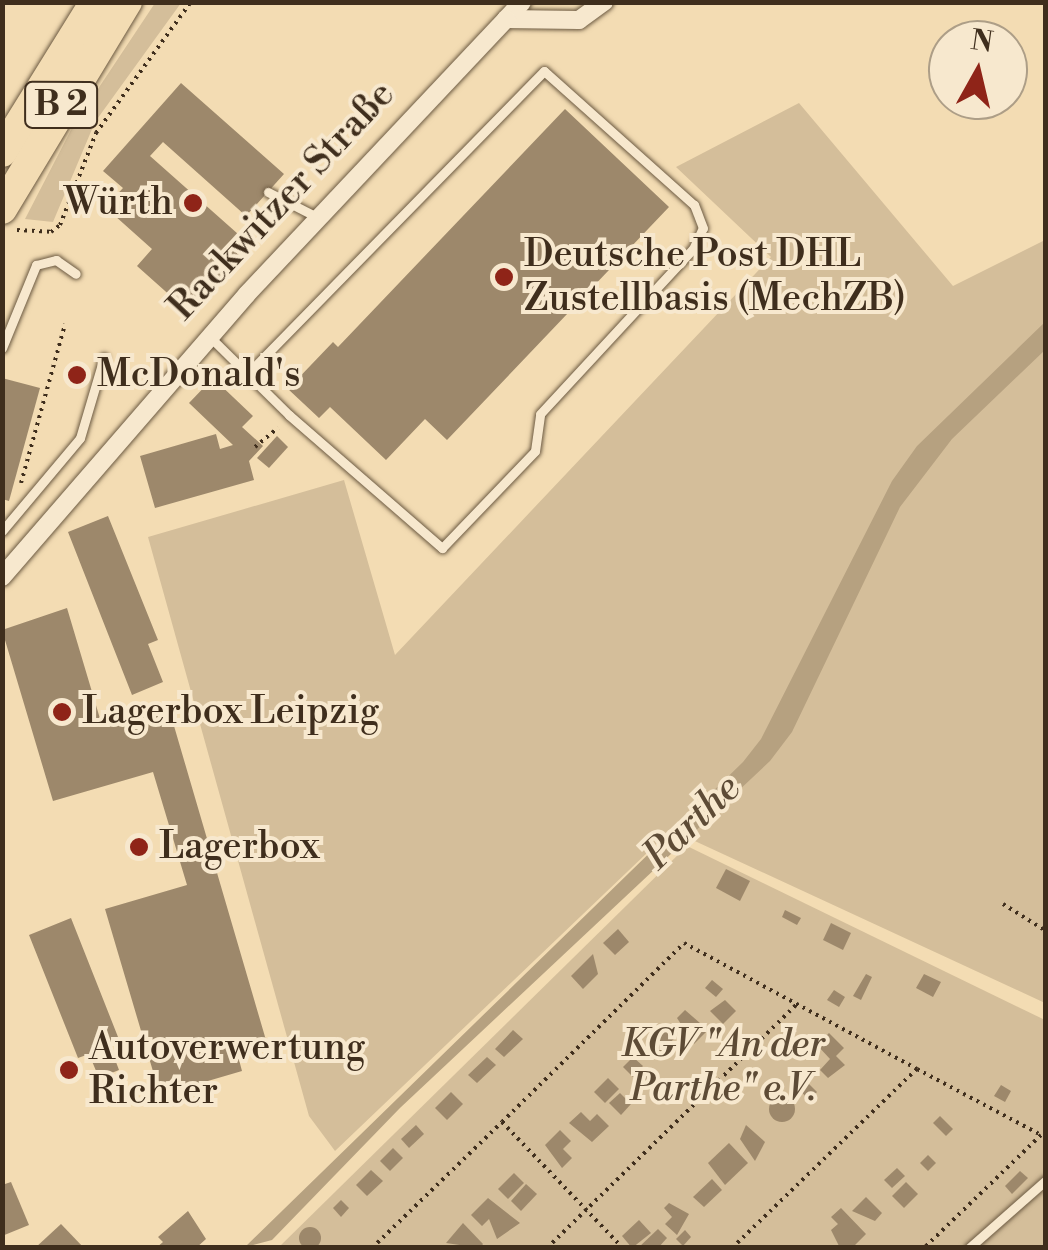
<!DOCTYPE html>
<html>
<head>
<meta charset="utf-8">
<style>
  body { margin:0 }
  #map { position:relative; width:1048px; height:1250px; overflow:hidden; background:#f3dcb3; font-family:"Libre Bodoni",serif }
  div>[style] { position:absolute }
  .green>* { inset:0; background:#d4be9a }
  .water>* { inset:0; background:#b6a180 }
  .building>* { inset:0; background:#9d886b }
  .round { border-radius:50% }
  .path>* { height:4px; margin-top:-2px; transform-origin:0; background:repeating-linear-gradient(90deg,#3f2e1d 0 2.5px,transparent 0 7.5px) }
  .roads { filter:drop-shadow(0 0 2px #6c5a42) drop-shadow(0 0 2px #6c5a42) }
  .lane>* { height:9px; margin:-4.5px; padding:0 4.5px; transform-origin:4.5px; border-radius:4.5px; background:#f7e8ce }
  .street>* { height:18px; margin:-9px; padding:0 9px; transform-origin:9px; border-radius:9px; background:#f7e8ce }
  .primary>* { height:30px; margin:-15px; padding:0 15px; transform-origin:15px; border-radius:15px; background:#f3dcb3 }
  .dots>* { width:28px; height:28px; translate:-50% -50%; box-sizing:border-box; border:5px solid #f7e8ce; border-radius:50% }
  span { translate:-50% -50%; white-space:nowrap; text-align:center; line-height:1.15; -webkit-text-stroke:8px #f7e8ce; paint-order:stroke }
  .shield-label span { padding:2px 8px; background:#f7e8ce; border:2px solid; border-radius:8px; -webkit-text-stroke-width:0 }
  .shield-label { font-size:35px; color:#3f2e1d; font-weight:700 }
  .street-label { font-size:38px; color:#3f2e1d }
  .poi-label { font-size:38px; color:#3f2e1d }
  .right { translate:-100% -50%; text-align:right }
  .left { translate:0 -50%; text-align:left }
  .park-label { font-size:38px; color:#5d4b36; font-style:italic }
  .water-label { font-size:40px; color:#5d4b36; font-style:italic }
  .frame { position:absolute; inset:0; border:5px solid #3f2e1d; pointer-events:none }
  .north { position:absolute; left:928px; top:20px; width:100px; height:100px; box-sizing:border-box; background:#f7e8ce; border:2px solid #ad9e87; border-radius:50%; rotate:8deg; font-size:28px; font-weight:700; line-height:40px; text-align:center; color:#3f2e1d }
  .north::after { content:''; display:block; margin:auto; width:35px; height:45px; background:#8f2418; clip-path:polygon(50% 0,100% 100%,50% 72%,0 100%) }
</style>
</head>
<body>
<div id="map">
  <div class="green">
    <div style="clip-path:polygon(155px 3px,181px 3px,95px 122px,53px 222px,25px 219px,72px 128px)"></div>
    <div style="clip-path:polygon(799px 103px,953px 286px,1045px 240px,1045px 1003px,671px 830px,335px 1151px,309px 1116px,148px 537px,344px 480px,395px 655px,771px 257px,676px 167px)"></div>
    <div style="clip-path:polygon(687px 846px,1045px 1020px,1045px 1247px,278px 1248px)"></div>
  </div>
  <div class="water">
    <div style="clip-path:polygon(1045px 322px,1045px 350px,952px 439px,900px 507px,792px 732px,770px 761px,400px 1108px,272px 1240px,245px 1247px,743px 762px,761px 739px,892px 481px,917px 446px)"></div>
  </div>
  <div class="building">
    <div style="clip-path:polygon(181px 83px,284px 174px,246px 216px,163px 142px,150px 156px,238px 234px,228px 245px,242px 258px,192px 315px,137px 266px,152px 249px,105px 207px,123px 188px,103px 171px)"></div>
    <div style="clip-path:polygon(565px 109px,669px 207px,447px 440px,425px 419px,386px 460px,330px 407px,319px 418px,288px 389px,333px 342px,338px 347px)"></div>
    <div style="clip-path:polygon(2px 378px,40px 388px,9px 501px,2px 499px)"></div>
    <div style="clip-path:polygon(213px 378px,253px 416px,242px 427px,263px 446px,249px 461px,254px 480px,155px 508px,140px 456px,216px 434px,220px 449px,233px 445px,189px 403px)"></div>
    <div style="clip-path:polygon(277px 436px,288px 447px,269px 468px,257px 458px)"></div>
    <div style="clip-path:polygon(108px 516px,158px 640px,148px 644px,163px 682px,132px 695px,68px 532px)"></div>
    <div style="clip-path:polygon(67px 608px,101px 722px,167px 702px,268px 1047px,238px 1056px,242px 1071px,160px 1095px,105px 909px,187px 885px,153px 772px,53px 801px,2px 630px)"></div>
    <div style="clip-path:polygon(726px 869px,750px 881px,740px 901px,716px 888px)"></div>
    <div style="clip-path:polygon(785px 910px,801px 918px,797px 925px,782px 917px)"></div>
    <div style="clip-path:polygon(71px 918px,120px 1042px,110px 1046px,119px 1070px,99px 1078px,89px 1054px,78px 1058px,29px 935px)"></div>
    <div style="clip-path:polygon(831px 923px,851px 933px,843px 950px,823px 940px)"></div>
    <div style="clip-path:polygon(618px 929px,629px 942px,615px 955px,603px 943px)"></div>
    <div style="clip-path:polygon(593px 954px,598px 974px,583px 989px,571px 976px)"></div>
    <div style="clip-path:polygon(866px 974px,872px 977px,861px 1000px,853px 996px)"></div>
    <div style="clip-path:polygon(924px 974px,941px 982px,933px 997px,916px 988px)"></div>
    <div style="clip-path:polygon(712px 980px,723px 989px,716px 997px,705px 988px)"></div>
    <div style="clip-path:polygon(834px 990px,845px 997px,839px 1007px,827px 1000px)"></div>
    <div style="clip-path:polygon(725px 1000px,736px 1011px,723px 1024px,710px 1011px)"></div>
    <div style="clip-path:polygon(685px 1010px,708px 1030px,694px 1044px,677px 1018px)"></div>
    <div style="clip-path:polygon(666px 1027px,676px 1037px,660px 1052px,650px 1042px)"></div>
    <div style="clip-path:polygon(513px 1030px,523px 1039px,504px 1057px,495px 1049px)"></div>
    <div style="clip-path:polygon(829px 1033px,844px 1048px,836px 1056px,845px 1065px,828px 1078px,820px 1070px,830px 1059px,817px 1045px)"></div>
    <div style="clip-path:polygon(487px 1057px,496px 1065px,477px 1083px,468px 1075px)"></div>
    <div style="clip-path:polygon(633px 1057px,643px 1066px,633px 1077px,623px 1067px)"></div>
    <div style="clip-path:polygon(644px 1070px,651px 1078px,643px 1086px,635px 1078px)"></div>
    <div style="clip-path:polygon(800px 1075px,817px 1092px,809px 1100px,793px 1083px)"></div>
    <div style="clip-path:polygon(608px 1078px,619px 1089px,605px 1103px,594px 1092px)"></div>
    <div style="clip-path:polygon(1001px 1085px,1011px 1091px,1005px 1102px,994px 1096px)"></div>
    <div style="clip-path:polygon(451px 1092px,463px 1104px,447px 1120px,435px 1108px)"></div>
    <div style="clip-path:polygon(620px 1093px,631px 1104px,621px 1115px,609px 1103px)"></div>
    <div class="round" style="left:769px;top:1096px;width:26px;height:26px"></div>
    <div style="clip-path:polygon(581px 1112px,590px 1121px,597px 1114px,609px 1126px,592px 1142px,569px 1123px)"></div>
    <div style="clip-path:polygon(940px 1116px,953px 1129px,946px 1136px,933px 1123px)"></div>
    <div style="clip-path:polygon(416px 1125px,424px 1134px,409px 1148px,401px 1139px)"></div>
    <div style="clip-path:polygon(746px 1125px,765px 1142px,755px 1161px,740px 1139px)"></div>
    <div style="clip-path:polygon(560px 1130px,571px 1141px,563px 1149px,572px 1158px,562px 1168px,545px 1145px)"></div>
    <div style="clip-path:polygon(729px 1143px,748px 1163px,725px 1185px,708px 1163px)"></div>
    <div style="clip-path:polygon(393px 1148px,403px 1158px,390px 1171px,380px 1161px)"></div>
    <div style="clip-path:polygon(928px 1155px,936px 1163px,928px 1171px,920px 1163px)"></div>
    <div style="clip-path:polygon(897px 1168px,905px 1176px,892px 1188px,884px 1180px)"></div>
    <div style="clip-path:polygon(371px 1170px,383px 1181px,367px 1196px,356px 1185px)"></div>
    <div style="clip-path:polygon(1020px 1171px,1028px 1178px,1012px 1194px,1005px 1186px)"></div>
    <div style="clip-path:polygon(514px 1173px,524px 1183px,508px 1199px,498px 1189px)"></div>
    <div style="clip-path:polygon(712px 1179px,722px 1190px,704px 1207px,693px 1197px)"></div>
    <div style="clip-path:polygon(11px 1182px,29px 1225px,2px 1236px,2px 1185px)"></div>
    <div style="clip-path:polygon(906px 1182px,918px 1194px,904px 1208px,892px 1196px)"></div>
    <div style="clip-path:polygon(526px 1184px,537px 1194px,521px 1211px,511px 1201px)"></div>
    <div style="clip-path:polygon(866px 1197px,882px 1213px,875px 1221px,852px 1211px)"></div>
    <div style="clip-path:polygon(488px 1198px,520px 1223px,497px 1239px,489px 1219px,482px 1226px,471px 1215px)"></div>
    <div style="clip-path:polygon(341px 1200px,349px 1208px,341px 1217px,333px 1208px)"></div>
    <div style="clip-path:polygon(669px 1203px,689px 1214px,677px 1235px,665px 1224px,672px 1217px,664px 1208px)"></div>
    <div style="clip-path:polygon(841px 1208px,866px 1234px,852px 1248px,840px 1248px,831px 1230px,838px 1224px,831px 1217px)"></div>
    <div style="clip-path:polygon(188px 1211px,206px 1239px,196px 1248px,156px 1248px,163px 1242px,158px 1237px)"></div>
    <div style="clip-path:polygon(639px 1220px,651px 1233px,632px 1248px,622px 1236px)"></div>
    <div style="clip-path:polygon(463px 1223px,483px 1244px,480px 1248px,446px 1243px)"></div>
    <div style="clip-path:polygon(61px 1224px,84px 1248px,35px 1248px)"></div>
    <div class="round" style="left:299px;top:1227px;width:22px;height:22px"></div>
    <div style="clip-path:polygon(658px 1229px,667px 1238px,658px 1248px,638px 1248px)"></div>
    <div style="clip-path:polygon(685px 1230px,691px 1237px,683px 1246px,676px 1239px)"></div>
  </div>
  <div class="path">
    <div style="left:17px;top:230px;width:34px;rotate:3deg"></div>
    <div style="left:51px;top:232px;width:11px;rotate:-38deg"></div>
    <div style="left:60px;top:225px;width:99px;rotate:-68.6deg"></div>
    <div style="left:96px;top:133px;width:162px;rotate:-54.1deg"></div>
    <div style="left:255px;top:447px;width:30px;rotate:-40deg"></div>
    <div style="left:21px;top:483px;width:165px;rotate:-74.5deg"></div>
    <div style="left:1003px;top:904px;width:51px;rotate:32.1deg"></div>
    <div style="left:502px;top:1122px;width:255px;rotate:-44.5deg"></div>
    <div style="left:684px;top:943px;width:265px;rotate:28.4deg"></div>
    <div style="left:372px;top:1248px;width:181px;rotate:-44.1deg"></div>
    <div style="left:502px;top:1122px;width:175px;rotate:46.2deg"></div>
    <div style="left:547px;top:1248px;width:349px;rotate:-44.3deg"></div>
    <div style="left:732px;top:1248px;width:257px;rotate:-44.1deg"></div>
    <div style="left:917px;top:1069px;width:140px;rotate:28deg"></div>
    <div style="left:1041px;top:1135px;width:163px;rotate:136deg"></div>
  </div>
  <div class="roads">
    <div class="lane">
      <div style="left:268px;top:192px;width:57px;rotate:27deg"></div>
      <div style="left:210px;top:337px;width:111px;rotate:44.6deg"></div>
      <div style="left:289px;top:415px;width:203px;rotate:41deg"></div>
      <div style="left:442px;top:548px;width:134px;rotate:-46.2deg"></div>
      <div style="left:535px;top:451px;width:37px;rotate:-82deg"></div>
      <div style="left:540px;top:414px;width:225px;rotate:-47.2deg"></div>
      <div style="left:693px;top:249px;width:23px;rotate:-65deg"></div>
      <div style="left:703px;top:228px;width:25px;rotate:-111deg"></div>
      <div style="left:694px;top:205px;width:201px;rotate:-138.2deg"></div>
      <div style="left:544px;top:71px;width:424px;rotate:134.4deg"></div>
      <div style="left:2px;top:348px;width:90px;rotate:-67.7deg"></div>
      <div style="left:36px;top:265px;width:21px;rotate:-14deg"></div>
      <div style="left:56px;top:260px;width:24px;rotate:35deg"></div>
      <div style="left:2px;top:531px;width:121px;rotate:-50deg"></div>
      <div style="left:80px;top:438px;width:84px;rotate:-73.5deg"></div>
      <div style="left:969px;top:1248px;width:103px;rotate:-41.4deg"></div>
    </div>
    <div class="street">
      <div style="left:522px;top:2px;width:23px;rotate:133deg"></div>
      <div style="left:506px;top:19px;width:73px;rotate:0.8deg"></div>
      <div style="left:579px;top:20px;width:31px;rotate:-36deg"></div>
      <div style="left:2px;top:577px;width:374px;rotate:-49.1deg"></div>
      <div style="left:247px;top:294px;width:378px;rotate:-46.7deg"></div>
    </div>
    <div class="primary">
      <div style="left:2px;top:152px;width:176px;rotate:-58.2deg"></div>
      <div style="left:2px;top:209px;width:242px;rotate:-58.9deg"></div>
    </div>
  </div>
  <div class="dots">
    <div style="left:193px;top:203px;background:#8f2418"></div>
    <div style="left:504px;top:277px;background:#8f2418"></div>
    <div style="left:77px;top:375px;background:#8f2418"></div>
    <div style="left:62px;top:712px;background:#8f2418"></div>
    <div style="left:139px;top:847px;background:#8f2418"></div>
    <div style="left:69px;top:1070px;background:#8f2418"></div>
  </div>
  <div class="shield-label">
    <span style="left:61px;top:105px">B 2</span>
  </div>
  <div class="street-label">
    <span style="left:282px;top:201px;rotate:-47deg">Rackwitzer Straße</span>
  </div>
  <div class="poi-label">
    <span class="right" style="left:173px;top:203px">Würth</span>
    <span class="left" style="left:524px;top:277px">Deutsche Post DHL<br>Zustellbasis (MechZB)</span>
    <span class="left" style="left:97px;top:375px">McDonald's</span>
    <span class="left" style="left:82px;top:712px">Lagerbox Leipzig</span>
    <span class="left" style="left:159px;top:847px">Lagerbox</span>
    <span class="left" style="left:89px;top:1070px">Autoverwertung<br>Richter</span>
  </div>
  <div class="park-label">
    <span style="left:723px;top:1067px">KGV "An der<br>Parthe" e.V.</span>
  </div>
  <div class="water-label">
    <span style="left:692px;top:822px;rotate:-44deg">Parthe</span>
  </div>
  <div class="frame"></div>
  <div class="north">N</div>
</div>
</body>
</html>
